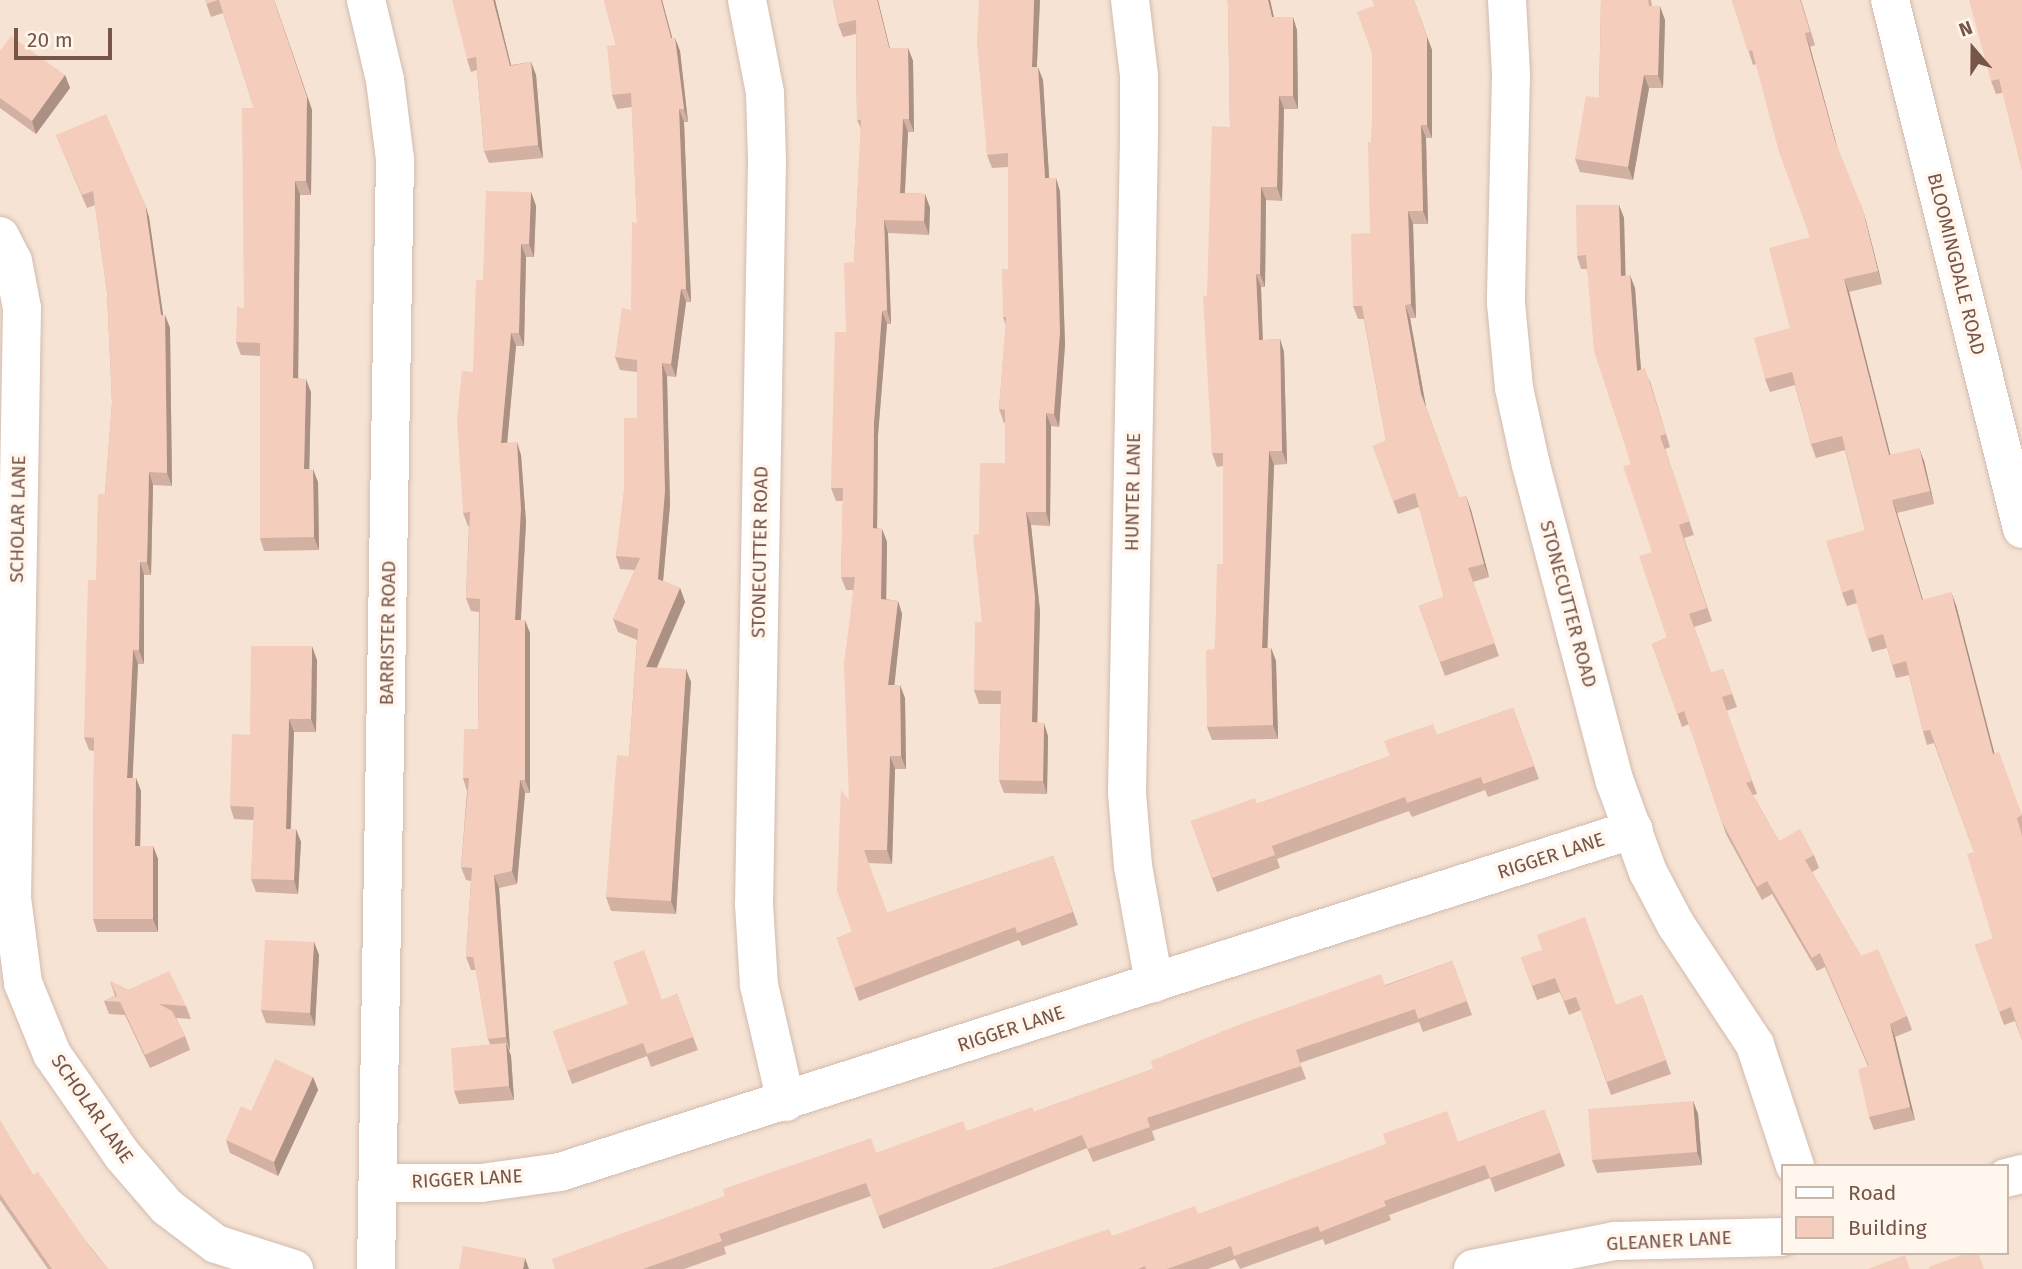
<!DOCTYPE html>
<html>
<head>
<meta charset="utf-8">
<style>
  body { margin:0 }
  #map { position:relative; width:2022px; height:1269px; overflow:hidden; background:#fdf2e6; font-family:"Fira Sans",sans-serif }
  div>[style] { position:absolute }
  .residential>* { inset:0; background:#f6e3d4 }
  .roads { filter:drop-shadow(0 0 2px #d2bbae) drop-shadow(0 0 2px #d2bbae) }
  .minor>* { height:38px; margin:-19px; padding:0 19px; transform-origin:19px; border-radius:19px; background:#fff }
  .wall>* { inset:0; background:#d2b0a2 }
  .shaded-wall>* { inset:0; background:#ab9084 }
  .building>* { inset:0; background:#f4cdbc }
  span { translate:-50% -50%; white-space:nowrap; text-align:center; line-height:1.15; -webkit-text-stroke:7px #fff6ed; paint-order:stroke }
  .street-label { font-size:19px; color:#785549 }
  .legend { position:absolute; left:1781px; top:1164px; width:228px; height:91px; box-sizing:border-box; background:#fff6ed; border:2px solid #c9b6ab; margin:0; padding:9px 12px; list-style:none; font-size:21px; color:#785549 }
  .legend li { display:flex; align-items:center; gap:14px; height:35px }
  .legend b { width:35px; border:2px solid #c9b6ab }
  .north { position:absolute; left:1938px; top:14px; width:70px; height:70px; -webkit-text-stroke:5px #fff6ed; paint-order:stroke; rotate:340deg; font-size:19px; font-weight:700; line-height:28px; text-align:center; color:#785549 }
  .north::after { content:''; display:block; margin:auto; width:24px; height:32px; background:#785549; clip-path:polygon(50% 0,100% 100%,50% 72%,0 100%) }
  .scale { position:absolute; left:14px; top:28px; width:98px; height:32px; box-sizing:border-box; border:4px solid #785549; border-top:0; padding-left:9px; font-size:21px; line-height:24px; white-space:nowrap; color:#785549; -webkit-text-stroke:5px #fff6ed; paint-order:stroke }
</style>
</head>
<body>
<div id="map">
  <div class="residential">
    <div style="clip-path:polygon(evenodd,0 0,2022px 0,2022px 1269px,0 1269px,0 0,1782px 1166px,2006px 1166px,2006px 1253px,1782px 1253px,1782px 1166px)"></div>
  </div>
  <div class="roads">
    <div class="minor">
      <div style="left:366px;top:0;width:82px;rotate:76.6deg"></div>
      <div style="left:385px;top:80px;width:80px;rotate:82.8deg"></div>
      <div style="left:395px;top:159px;width:1110px;rotate:90.98deg"></div>
      <div style="left:747px;top:0;width:95px;rotate:79deg"></div>
      <div style="left:765px;top:93px;width:68px;rotate:88.3deg"></div>
      <div style="left:767px;top:161px;width:743px;rotate:91deg"></div>
      <div style="left:754px;top:904px;width:81px;rotate:86.5deg"></div>
      <div style="left:759px;top:985px;width:120px;rotate:77deg"></div>
      <div style="left:1130px;top:0;width:77px;rotate:83.2deg"></div>
      <div style="left:1139px;top:76px;width:62px;rotate:90deg"></div>
      <div style="left:1139px;top:138px;width:655px;rotate:91.05deg"></div>
      <div style="left:1127px;top:793px;width:73px;rotate:85.3deg"></div>
      <div style="left:1133px;top:866px;width:119px;rotate:79.8deg"></div>
      <div style="left:1507px;top:0;width:75px;rotate:86.9deg"></div>
      <div style="left:1511px;top:75px;width:228px;rotate:91.3deg"></div>
      <div style="left:1506px;top:303px;width:85px;rotate:84.6deg"></div>
      <div style="left:1514px;top:388px;width:79px;rotate:77.6deg"></div>
      <div style="left:1531px;top:465px;width:328px;rotate:75.2deg"></div>
      <div style="left:1615px;top:782px;width:96px;rotate:69.9deg"></div>
      <div style="left:1648px;top:872px;width:60px;rotate:62.2deg"></div>
      <div style="left:1676px;top:925px;width:144px;rotate:56.6deg"></div>
      <div style="left:1755px;top:1045px;width:127px;rotate:71.7deg"></div>
      <div style="left:1890px;top:0;width:545px;rotate:75.99deg"></div>
      <div style="left:0;top:236px;width:28px;rotate:63deg"></div>
      <div style="left:13px;top:261px;width:48px;rotate:79.2deg"></div>
      <div style="left:22px;top:308px;width:590px;rotate:90.97deg"></div>
      <div style="left:12px;top:898px;width:86px;rotate:82.6deg"></div>
      <div style="left:23px;top:983px;width:77px;rotate:67.8deg"></div>
      <div style="left:52px;top:1054px;width:124px;rotate:55.2deg"></div>
      <div style="left:123px;top:1156px;width:67px;rotate:49.2deg"></div>
      <div style="left:167px;top:1207px;width:61px;rotate:37.1deg"></div>
      <div style="left:216px;top:1244px;width:82px;rotate:17.8deg"></div>
      <div style="left:2006px;top:1178px;width:16px;rotate:-14deg"></div>
      <div style="left:380px;top:1183px;width:101px"></div>
      <div style="left:481px;top:1183px;width:80px;rotate:-7.9deg"></div>
      <div style="left:560px;top:1172px;width:1127px;rotate:-17.71deg"></div>
      <div style="left:1473px;top:1269px;width:145px;rotate:-11.2deg"></div>
      <div style="left:1615px;top:1241px;width:167px;rotate:-1.4deg"></div>
    </div>
  </div>
  <div class="wall">
    <div style="clip-path:polygon(205px 0,274px 0,312px 110px,311px 195px,300px 195px,298px 378px,311px 392px,309px 469px,318px 482px,319px 550px,264px 551px,260px 538px,260px 356px,241px 355px,236px 342px,244px 308px,254px 108px,223px 13px,211px 17px)"></div>
    <div style="clip-path:polygon(495px 0,511px 65px,531px 62px,536px 75px,543px 158px,489px 163px,484px 151px,477px 70px,471px 72px,467px 59px)"></div>
    <div style="clip-path:polygon(604px 0,662px 0,672px 38px,675px 38px,680px 51px,688px 122px,684px 122px,691px 302px,686px 302px,676px 377px,667px 376px,670px 505px,663px 581px,680px 588px,685px 602px,657px 668px,691px 682px,676px 914px,611px 911px,606px 897px,629px 756px,637px 640px,618px 632px,613px 619px,635px 570px,620px 569px,616px 556px,637px 418px,637px 372px,620px 370px,615px 357px,631px 310px,637px 223px,632px 107px,617px 109px,612px 95px,616px 45px)"></div>
    <div style="clip-path:polygon(833px 0,890px 48px,908px 48px,913px 61px,914px 132px,908px 132px,905px 193px,925px 194px,930px 208px,929px 235px,888px 233px,891px 324px,887px 324px,878px 435px,877px 528px,882px 529px,887px 542px,886px 599px,898px 601px,902px 614px,894px 685px,905px 698px,906px 769px,895px 769px,892px 864px,868px 863px,887px 913px,1053px 856px,1078px 925px,1022px 946px,1019px 940px,859px 1001px,837px 938px,852px 932px,849px 800px,853px 590px,846px 590px,841px 577px,843px 501px,836px 501px,831px 488px,854px 262px,861px 129px,857px 120px,856px 34px,843px 37px,838px 24px)"></div>
    <div style="clip-path:polygon(979px 0,1040px 0,1037px 67px,1043px 80px,1049px 178px,1060px 191px,1065px 345px,1059px 427px,1051px 426px,1050px 526px,1031px 525px,1040px 611px,1037px 722px,1048px 736px,1047px 794px,1004px 793px,999px 780px,1001px 704px,979px 704px,974px 690px,982px 622px,979px 534px,1005px 463px,1005px 423px,1004px 423px,999px 409px,1006px 326px,1003px 317px,1008px 269px,1008px 167px,992px 168px,987px 155px)"></div>
    <div style="clip-path:polygon(1270px 0,1274px 17px,1297px 30px,1298px 109px,1284px 109px,1282px 201px,1266px 200px,1265px 287px,1261px 287px,1263px 340px,1280px 339px,1284px 352px,1287px 464px,1274px 465px,1267px 648px,1271px 648px,1276px 661px,1278px 739px,1212px 740px,1207px 727px,1223px 564px,1223px 466px,1217px 467px,1212px 453px,1207px 296px,1230px 127px,1228px 6px)"></div>
    <div style="clip-path:polygon(1414px 0,1432px 50px,1432px 138px,1426px 138px,1428px 224px,1413px 224px,1416px 318px,1410px 318px,1426px 407px,1459px 498px,1466px 496px,1471px 510px,1489px 577px,1473px 582px,1499px 656px,1445px 676px,1419px 606px,1444px 597px,1419px 507px,1398px 514px,1373px 446px,1386px 441px,1364px 319px,1358px 319px,1353px 306px,1370px 233px,1374px 6px)"></div>
    <div style="clip-path:polygon(1601px 0,1651px 0,1652px 6px,1665px 20px,1663px 88px,1649px 88px,1633px 180px,1580px 172px,1575px 159px,1599px 98px)"></div>
    <div style="clip-path:polygon(1732px 0,1801px 0,1815px 45px,1810px 47px,1838px 150px,1866px 221px,1882px 284px,1849px 292px,1890px 455px,1924px 461px,1934px 504px,1897px 513px,1923px 600px,1956px 605px,1994px 754px,2022px 815px,2022px 1040px,2015px 1021px,2004px 1025px,1975px 945px,1993px 939px,1974px 852px,1934px 743px,1927px 745px,1923px 731px,1909px 675px,1896px 678px,1887px 648px,1872px 652px,1857px 603px,1847px 606px,1842px 593px,1865px 530px,1845px 450px,1816px 458px,1811px 444px,1795px 385px,1770px 392px,1765px 379px,1790px 328px,1810px 237px,1756px 64px,1753px 65px)"></div>
    <div style="clip-path:polygon(2022px 0,2002px 93px,1996px 94px,1991px 81px)"></div>
    <div style="clip-path:polygon(0 51px,65px 75px,70px 88px,36px 134px,0 108px)"></div>
    <div style="clip-path:polygon(56px 135px,149px 217px,163px 315px,165px 315px,170px 328px,172px 486px,153px 485px,151px 575px,144px 575px,144px 664px,138px 664px,132px 778px,136px 778px,141px 791px,140px 846px,153px 846px,158px 859px,158px 932px,97px 932px,93px 919px,94px 751px,89px 750px,84px 737px,96px 580px,105px 494px,112px 403px,107px 292px,95px 205px,87px 208px)"></div>
    <div style="clip-path:polygon(531px 192px,536px 206px,534px 257px,526px 257px,524px 346px,516px 346px,507px 442px,521px 455px,526px 522px,521px 620px,530px 633px,530px 793px,525px 793px,517px 884px,499px 888px,510px 1050px,509px 1050px,511px 1056px,514px 1100px,459px 1104px,454px 1091px,490px 1044px,488px 1039px,476px 970px,471px 970px,466px 957px,471px 881px,466px 880px,461px 867px,467px 791px,463px 778px,478px 729px,479px 612px,471px 611px,466px 598px,469px 526px,468px 526px,463px 513px,473px 372px,483px 280px)"></div>
    <div style="clip-path:polygon(1619px 205px,1624px 218px,1625px 275px,1635px 288px,1641px 370px,1650px 381px,1670px 447px,1665px 449px,1694px 535px,1684px 538px,1712px 621px,1694px 627px,1711px 673px,1723px 669px,1737px 707px,1726px 711px,1757px 794px,1753px 795px,1779px 841px,1814px 855px,1819px 868px,1812px 872px,1861px 956px,1907px 1016px,1912px 1030px,1895px 1037px,1915px 1120px,1874px 1130px,1869px 1117px,1868px 1066px,1825px 967px,1817px 971px,1772px 894px,1762px 900px,1726px 834px,1689px 724px,1682px 727px,1652px 644px,1667px 638px,1652px 552px,1631px 464px,1587px 269px,1581px 269px,1577px 256px)"></div>
    <div style="clip-path:polygon(317px 660px,316px 732px,294px 732px,291px 829px,301px 842px,298px 894px,256px 892px,251px 879px,254px 820px,234px 819px,230px 806px,250px 735px)"></div>
    <div style="clip-path:polygon(1513px 708px,1539px 779px,1488px 797px,1485px 790px,1412px 817px,1409px 811px,1277px 859px,1280px 868px,1217px 892px,1191px 821px,1257px 804px,1390px 756px,1437px 735px)"></div>
    <div style="clip-path:polygon(314px 942px,319px 955px,315px 1026px,266px 1023px,261px 1010px)"></div>
    <div style="clip-path:polygon(1521px 957px,1617px 1005px,1642px 995px,1671px 1074px,1611px 1095px,1581px 1010px,1569px 1015px,1560px 992px,1537px 1000px)"></div>
    <div style="clip-path:polygon(1452px 961px,1472px 1015px,1423px 1032px,1419px 1022px,1300px 1063px,1306px 1079px,1152px 1131px,1155px 1140px,1093px 1162px,1087px 1148px,883px 1229px,871px 1196px,724px 1247px,726px 1254px,684px 1269px,555px 1269px,876px 1153px,967px 1131px,1034px 1112px)"></div>
    <div style="clip-path:polygon(110px 981px,128px 990px,186px 1006px,191px 1019px,176px 1018px,185px 1036px,190px 1050px,150px 1068px,125px 1015px,109px 1014px,104px 1001px,115px 996px)"></div>
    <div style="clip-path:polygon(677px 994px,698px 1050px,651px 1067px,647px 1056px,572px 1084px,553px 1031px,662px 1000px)"></div>
    <div style="clip-path:polygon(313px 1077px,318px 1090px,278px 1176px,230px 1153px,226px 1140px)"></div>
    <div style="clip-path:polygon(1693px 1101px,1698px 1114px,1702px 1165px,1597px 1173px,1592px 1160px)"></div>
    <div style="clip-path:polygon(1544px 1110px,1565px 1166px,1495px 1192px,1490px 1178px,1389px 1215px,1391px 1220px,1325px 1245px,1323px 1239px,1240px 1269px,1235px 1259px,1208px 1269px,992px 1269px,1112px 1236px,1198px 1214px,1458px 1142px)"></div>
    <div style="clip-path:polygon(0 1121px,33px 1175px,108px 1269px,48px 1269px,0 1200px)"></div>
  </div>
  <div class="shaded-wall">
    <div style="clip-path:polygon(274px 0,312px 110px,311px 195px,306px 181px)"></div>
    <div style="clip-path:polygon(493px 0,495px 0,514px 78px,510px 66px)"></div>
    <div style="clip-path:polygon(661px 0,662px 0,676px 52px,671px 38px)"></div>
    <div style="clip-path:polygon(877px 0,878px 0,893px 61px,889px 48px)"></div>
    <div style="clip-path:polygon(1034px 0,1040px 0,1036px 81px,1032px 67px)"></div>
    <div style="clip-path:polygon(1268px 0,1270px 0,1277px 31px,1272px 17px)"></div>
    <div style="clip-path:polygon(1660px 6px,1665px 20px,1663px 88px,1658px 75px)"></div>
    <div style="clip-path:polygon(1293px 17px,1297px 30px,1298px 109px,1293px 96px)"></div>
    <div style="clip-path:polygon(1805px 33px,1810px 47px,1839px 154px,1835px 141px)"></div>
    <div style="clip-path:polygon(1427px 37px,1432px 50px,1432px 138px,1427px 125px)"></div>
    <div style="clip-path:polygon(675px 38px,680px 51px,688px 122px,684px 109px)"></div>
    <div style="clip-path:polygon(908px 48px,913px 61px,914px 132px,909px 119px)"></div>
    <div style="clip-path:polygon(531px 62px,536px 75px,543px 158px,538px 145px)"></div>
    <div style="clip-path:polygon(1038px 67px,1043px 80px,1050px 191px,1045px 178px)"></div>
    <div style="clip-path:polygon(65px 75px,70px 88px,36px 134px,32px 121px)"></div>
    <div style="clip-path:polygon(1644px 75px,1649px 88px,1633px 180px,1628px 167px)"></div>
    <div style="clip-path:polygon(1279px 96px,1284px 109px,1282px 201px,1277px 187px)"></div>
    <div style="clip-path:polygon(679px 109px,684px 122px,691px 302px,686px 289px)"></div>
    <div style="clip-path:polygon(903px 119px,908px 132px,904px 206px,900px 193px)"></div>
    <div style="clip-path:polygon(1421px 125px,1426px 138px,1428px 224px,1423px 211px)"></div>
    <div style="clip-path:polygon(1056px 178px,1060px 191px,1065px 345px,1059px 427px,1054px 414px)"></div>
    <div style="clip-path:polygon(295px 181px,300px 195px,298px 391px,293px 378px)"></div>
    <div style="clip-path:polygon(1261px 187px,1266px 200px,1265px 287px,1260px 274px)"></div>
    <div style="clip-path:polygon(531px 192px,536px 206px,534px 257px,529px 244px)"></div>
    <div style="clip-path:polygon(925px 194px,930px 208px,929px 235px,924px 221px)"></div>
    <div style="clip-path:polygon(145px 204px,149px 217px,165px 328px,161px 315px)"></div>
    <div style="clip-path:polygon(1619px 205px,1624px 218px,1626px 289px,1621px 276px)"></div>
    <div style="clip-path:polygon(1862px 207px,1866px 221px,1882px 284px,1878px 271px)"></div>
    <div style="clip-path:polygon(1408px 211px,1413px 224px,1416px 318px,1411px 304px)"></div>
    <div style="clip-path:polygon(884px 220px,888px 233px,891px 324px,887px 310px)"></div>
    <div style="clip-path:polygon(521px 244px,526px 257px,524px 346px,519px 333px)"></div>
    <div style="clip-path:polygon(1256px 274px,1261px 287px,1263px 353px,1259px 340px)"></div>
    <div style="clip-path:polygon(1630px 275px,1635px 288px,1642px 384px,1637px 371px)"></div>
    <div style="clip-path:polygon(1844px 279px,1849px 292px,1894px 469px,1889px 455px)"></div>
    <div style="clip-path:polygon(681px 289px,686px 302px,676px 377px,671px 364px)"></div>
    <div style="clip-path:polygon(1405px 305px,1410px 318px,1426px 407px,1421px 394px)"></div>
    <div style="clip-path:polygon(882px 311px,887px 324px,878px 435px,877px 541px,873px 528px,874px 422px)"></div>
    <div style="clip-path:polygon(165px 315px,170px 328px,172px 486px,167px 473px)"></div>
    <div style="clip-path:polygon(511px 333px,516px 346px,506px 456px,501px 443px)"></div>
    <div style="clip-path:polygon(1280px 339px,1284px 352px,1287px 464px,1282px 451px)"></div>
    <div style="clip-path:polygon(662px 363px,667px 376px,670px 505px,662px 592px,658px 579px)"></div>
    <div style="clip-path:polygon(306px 379px,311px 392px,309px 482px,304px 469px)"></div>
    <div style="clip-path:polygon(1046px 413px,1051px 426px,1050px 526px,1046px 512px)"></div>
    <div style="clip-path:polygon(517px 442px,521px 455px,526px 522px,520px 633px,515px 620px)"></div>
    <div style="clip-path:polygon(1919px 448px,1924px 461px,1934px 504px,1930px 491px)"></div>
    <div style="clip-path:polygon(1269px 451px,1274px 465px,1267px 661px,1262px 648px)"></div>
    <div style="clip-path:polygon(313px 469px,318px 482px,319px 550px,314px 537px)"></div>
    <div style="clip-path:polygon(149px 472px,153px 485px,151px 575px,147px 562px)"></div>
    <div style="clip-path:polygon(1466px 496px,1471px 510px,1489px 577px,1484px 564px)"></div>
    <div style="clip-path:polygon(1892px 500px,1897px 513px,1927px 614px,1922px 600px)"></div>
    <div style="clip-path:polygon(1026px 512px,1031px 525px,1040px 611px,1037px 736px,1032px 722px)"></div>
    <div style="clip-path:polygon(882px 529px,887px 542px,886px 612px,881px 599px)"></div>
    <div style="clip-path:polygon(140px 562px,144px 575px,144px 664px,139px 650px)"></div>
    <div style="clip-path:polygon(680px 588px,685px 602px,651px 680px,646px 667px)"></div>
    <div style="clip-path:polygon(1951px 592px,1956px 605px,1998px 767px,1993px 754px)"></div>
    <div style="clip-path:polygon(898px 601px,902px 614px,893px 698px,888px 685px)"></div>
    <div style="clip-path:polygon(525px 620px,530px 633px,530px 793px,525px 780px)"></div>
    <div style="clip-path:polygon(312px 646px,317px 660px,316px 732px,311px 719px)"></div>
    <div style="clip-path:polygon(1271px 648px,1276px 661px,1278px 739px,1273px 725px)"></div>
    <div style="clip-path:polygon(133px 650px,138px 664px,132px 791px,127px 778px)"></div>
    <div style="clip-path:polygon(686px 669px,691px 682px,676px 914px,671px 901px)"></div>
    <div style="clip-path:polygon(900px 685px,905px 698px,906px 769px,901px 756px)"></div>
    <div style="clip-path:polygon(289px 719px,294px 732px,290px 842px,286px 829px)"></div>
    <div style="clip-path:polygon(1044px 723px,1048px 736px,1047px 794px,1043px 781px)"></div>
    <div style="clip-path:polygon(890px 756px,895px 769px,892px 864px,887px 850px)"></div>
    <div style="clip-path:polygon(136px 778px,141px 791px,140px 859px,135px 846px)"></div>
    <div style="clip-path:polygon(520px 780px,525px 793px,517px 884px,512px 871px)"></div>
    <div style="clip-path:polygon(296px 829px,301px 842px,298px 894px,294px 880px)"></div>
    <div style="clip-path:polygon(153px 846px,158px 859px,158px 932px,153px 919px)"></div>
    <div style="clip-path:polygon(494px 875px,499px 888px,510px 1050px,506px 1037px)"></div>
    <div style="clip-path:polygon(314px 942px,319px 955px,315px 1026px,310px 1013px)"></div>
    <div style="clip-path:polygon(1890px 1024px,1895px 1037px,1915px 1120px,1910px 1107px)"></div>
    <div style="clip-path:polygon(506px 1043px,511px 1056px,514px 1100px,509px 1086px)"></div>
    <div style="clip-path:polygon(313px 1077px,318px 1090px,278px 1176px,274px 1162px)"></div>
    <div style="clip-path:polygon(1693px 1101px,1698px 1114px,1702px 1165px,1697px 1152px)"></div>
    <div style="clip-path:polygon(525px 1258px,529px 1269px,523px 1269px)"></div>
  </div>
  <div class="building">
    <div style="clip-path:polygon(205px 0,218px 0,206px 4px)"></div>
    <div style="clip-path:polygon(219px 0,274px 0,307px 97px,306px 181px,295px 181px,293px 378px,306px 379px,304px 469px,313px 469px,314px 537px,260px 538px,260px 343px,236px 342px,237px 307px,244px 308px,242px 108px,254px 108px)"></div>
    <div style="clip-path:polygon(452px 0,493px 0,510px 66px,531px 62px,538px 145px,484px 151px,476px 57px,467px 59px)"></div>
    <div style="clip-path:polygon(604px 0,661px 0,671px 38px,675px 38px,684px 109px,679px 109px,686px 289px,681px 289px,671px 364px,662px 363px,665px 491px,658px 579px,680px 588px,646px 667px,686px 669px,671px 901px,606px 897px,617px 755px,629px 756px,638px 629px,613px 619px,640px 558px,616px 556px,624px 488px,624px 418px,637px 418px,637px 360px,615px 357px,622px 308px,631px 310px,632px 222px,637px 223px,631px 93px,612px 95px,607px 46px,616px 45px)"></div>
    <div style="clip-path:polygon(833px 0,877px 0,889px 48px,908px 48px,909px 119px,903px 119px,900px 193px,925px 194px,924px 221px,884px 220px,887px 310px,882px 311px,874px 422px,873px 528px,882px 529px,881px 599px,898px 601px,888px 685px,900px 685px,901px 756px,890px 756px,887px 850px,864px 850px,887px 913px,1053px 856px,1073px 912px,1017px 933px,1015px 927px,854px 988px,837px 938px,852px 932px,837px 891px,841px 790px,849px 800px,844px 664px,855px 577px,841px 577px,843px 488px,831px 488px,835px 332px,846px 332px,844px 263px,854px 262px,861px 120px,857px 120px,856px 20px,838px 24px)"></div>
    <div style="clip-path:polygon(979px 0,1034px 0,1032px 67px,1038px 67px,1045px 178px,1056px 178px,1060px 332px,1054px 414px,1046px 413px,1046px 512px,1026px 512px,1035px 597px,1032px 722px,1044px 723px,1043px 781px,999px 780px,1001px 691px,974px 690px,975px 622px,982px 622px,973px 535px,979px 534px,980px 463px,1005px 463px,1005px 410px,999px 409px,1006px 317px,1003px 317px,1002px 269px,1008px 269px,1008px 153px,987px 155px,977px 44px)"></div>
    <div style="clip-path:polygon(1227px 0,1268px 0,1272px 17px,1293px 17px,1293px 96px,1279px 96px,1277px 187px,1261px 187px,1260px 274px,1256px 274px,1259px 340px,1280px 339px,1282px 451px,1269px 451px,1262px 648px,1271px 648px,1273px 725px,1207px 727px,1206px 650px,1215px 649px,1217px 564px,1223px 564px,1223px 453px,1212px 453px,1203px 296px,1207px 296px,1212px 126px,1230px 127px,1228px 6px)"></div>
    <div style="clip-path:polygon(1372px 0,1414px 0,1427px 37px,1427px 125px,1421px 125px,1423px 211px,1408px 211px,1411px 304px,1405px 305px,1421px 394px,1459px 498px,1466px 496px,1484px 564px,1468px 568px,1495px 643px,1440px 662px,1419px 606px,1444px 597px,1415px 493px,1393px 501px,1373px 446px,1386px 441px,1362px 306px,1353px 306px,1351px 234px,1370px 233px,1368px 142px,1372px 142px,1372px 53px,1357px 12px,1374px 6px)"></div>
    <div style="clip-path:polygon(1601px 0,1648px 0,1649px 6px,1660px 6px,1658px 75px,1644px 75px,1628px 167px,1575px 159px,1586px 96px,1599px 98px)"></div>
    <div style="clip-path:polygon(1732px 0,1800px 0,1810px 32px,1805px 33px,1835px 141px,1862px 207px,1878px 271px,1844px 279px,1889px 455px,1919px 448px,1930px 491px,1892px 500px,1922px 600px,1951px 592px,1993px 754px,1999px 752px,2022px 815px,2017px 818px,2022px 836px,2022px 1040px,2011px 1007px,1999px 1012px,1975px 945px,1993px 939px,1967px 854px,1974px 852px,1930px 730px,1923px 731px,1906px 661px,1892px 665px,1883px 634px,1867px 639px,1853px 589px,1842px 593px,1826px 541px,1865px 530px,1842px 436px,1811px 444px,1792px 372px,1765px 379px,1754px 338px,1790px 328px,1769px 248px,1810px 237px,1779px 152px,1752px 50px,1748px 52px)"></div>
    <div style="clip-path:polygon(1969px 0,2022px 0,2022px 171px,1999px 79px,1991px 81px)"></div>
    <div style="clip-path:polygon(11px 36px,65px 75px,32px 121px,0 98px,0 51px)"></div>
    <div style="clip-path:polygon(106px 114px,145px 204px,161px 315px,165px 315px,167px 473px,149px 472px,147px 562px,140px 562px,139px 650px,133px 650px,127px 778px,136px 778px,135px 846px,153px 846px,153px 919px,93px 919px,94px 738px,84px 737px,88px 580px,96px 580px,98px 494px,105px 494px,112px 403px,107px 292px,93px 191px,82px 195px,56px 135px)"></div>
    <div style="clip-path:polygon(486px 191px,531px 192px,529px 244px,521px 244px,519px 333px,511px 333px,501px 443px,517px 442px,521px 509px,515px 620px,525px 620px,525px 780px,520px 780px,512px 871px,494px 875px,506px 1037px,488px 1039px,473px 957px,466px 957px,472px 868px,461px 867px,469px 778px,463px 778px,464px 729px,478px 729px,480px 599px,466px 598px,470px 512px,463px 513px,457px 420px,462px 371px,473px 372px,476px 280px,483px 280px)"></div>
    <div style="clip-path:polygon(1576px 205px,1619px 205px,1621px 276px,1630px 275px,1637px 371px,1645px 368px,1666px 434px,1660px 436px,1690px 521px,1679px 525px,1707px 608px,1689px 614px,1711px 673px,1723px 669px,1732px 694px,1722px 697px,1752px 781px,1746px 783px,1779px 841px,1800px 829px,1814px 855px,1805px 860px,1861px 956px,1878px 949px,1907px 1016px,1890px 1024px,1910px 1107px,1869px 1117px,1858px 1069px,1869px 1066px,1820px 953px,1812px 958px,1767px 881px,1757px 887px,1721px 820px,1684px 711px,1677px 714px,1652px 644px,1667px 638px,1639px 556px,1652px 552px,1623px 466px,1631px 464px,1594px 351px,1586px 255px,1577px 256px)"></div>
    <div style="clip-path:polygon(251px 646px,312px 646px,311px 719px,289px 719px,286px 829px,296px 829px,294px 880px,251px 879px,254px 807px,230px 806px,232px 734px,250px 735px)"></div>
    <div style="clip-path:polygon(1513px 708px,1534px 766px,1483px 784px,1481px 777px,1407px 803px,1405px 797px,1272px 846px,1275px 855px,1212px 878px,1191px 821px,1255px 798px,1257px 804px,1390px 756px,1384px 741px,1433px 724px,1437px 735px)"></div>
    <div style="clip-path:polygon(1585px 917px,1616px 1005px,1642px 995px,1666px 1060px,1607px 1082px,1576px 997px,1564px 1001px,1555px 978px,1532px 986px,1521px 957px,1542px 950px,1537px 935px)"></div>
    <div style="clip-path:polygon(265px 940px,314px 942px,310px 1013px,261px 1010px)"></div>
    <div style="clip-path:polygon(644px 950px,662px 1000px,677px 994px,693px 1037px,647px 1054px,643px 1043px,567px 1071px,553px 1031px,628px 1004px,613px 962px)"></div>
    <div style="clip-path:polygon(1452px 961px,1467px 1001px,1418px 1019px,1415px 1009px,1296px 1050px,1301px 1066px,1147px 1118px,1150px 1127px,1088px 1149px,1082px 1135px,878px 1216px,866px 1183px,719px 1234px,722px 1241px,643px 1269px,555px 1269px,552px 1259px,725px 1196px,723px 1189px,871px 1138px,876px 1153px,963px 1121px,967px 1131px,1032px 1107px,1034px 1112px,1153px 1069px,1151px 1061px,1233px 1027px,1381px 974px,1385px 986px)"></div>
    <div style="clip-path:polygon(169px 971px,186px 1006px,159px 1004px,172px 1011px,185px 1036px,145px 1055px,120px 1002px,104px 1001px,117px 996px,110px 981px,128px 990px)"></div>
    <div style="clip-path:polygon(506px 1043px,509px 1086px,454px 1091px,451px 1048px)"></div>
    <div style="clip-path:polygon(275px 1059px,313px 1077px,274px 1162px,226px 1140px,241px 1106px,251px 1111px)"></div>
    <div style="clip-path:polygon(1693px 1101px,1697px 1152px,1592px 1160px,1588px 1109px)"></div>
    <div style="clip-path:polygon(1544px 1110px,1560px 1153px,1490px 1178px,1485px 1165px,1384px 1201px,1386px 1206px,1320px 1232px,1318px 1226px,1234px 1256px,1231px 1246px,1167px 1269px,1146px 1269px,1145px 1266px,1138px 1269px,992px 1269px,1109px 1229px,1112px 1236px,1195px 1206px,1198px 1214px,1386px 1144px,1383px 1134px,1447px 1111px,1458px 1142px)"></div>
    <div style="clip-path:polygon(0 1121px,33px 1175px,38px 1172px,92px 1250px,108px 1269px,52px 1269px,0 1194px)"></div>
    <div style="clip-path:polygon(463px 1246px,525px 1258px,523px 1269px,459px 1269px)"></div>
    <div style="clip-path:polygon(1968px 1253px,1978px 1253px,1984px 1269px,1930px 1269px,1929px 1267px)"></div>
    <div style="clip-path:polygon(1905px 1255px,1910px 1269px,1868px 1269px)"></div>
  </div>
  <div class="street-label">
    <span style="left:1956px;top:264px;rotate:76deg">BLOOMINGDALE ROAD</span>
    <span style="left:1133px;top:492px;rotate:-89deg">HUNTER LANE</span>
    <span style="left:18px;top:519px;rotate:-89deg">SCHOLAR LANE</span>
    <span style="left:760px;top:552px;rotate:-89deg">STONECUTTER ROAD</span>
    <span style="left:1568px;top:604px;rotate:75deg">STONECUTTER ROAD</span>
    <span style="left:388px;top:633px;rotate:-89deg">BARRISTER ROAD</span>
    <span style="left:1551px;top:856px;rotate:-18deg">RIGGER LANE</span>
    <span style="left:1011px;top:1029px;rotate:-18deg">RIGGER LANE</span>
    <span style="left:92px;top:1109px;rotate:55deg">SCHOLAR LANE</span>
    <span style="left:467px;top:1179px;rotate:-3deg">RIGGER LANE</span>
    <span style="left:1669px;top:1241px;rotate:-3deg">GLEANER LANE</span>
  </div>
  <ul class="legend">
  <li><b style="height:9px;background:#fff"></b>Road</li>
  <li><b style="height:19px;background:#f4cdbc"></b>Building</li>
  </ul>
  <div class="north">N</div>
  <div class="scale">20 m</div>
</div>
</body>
</html>
